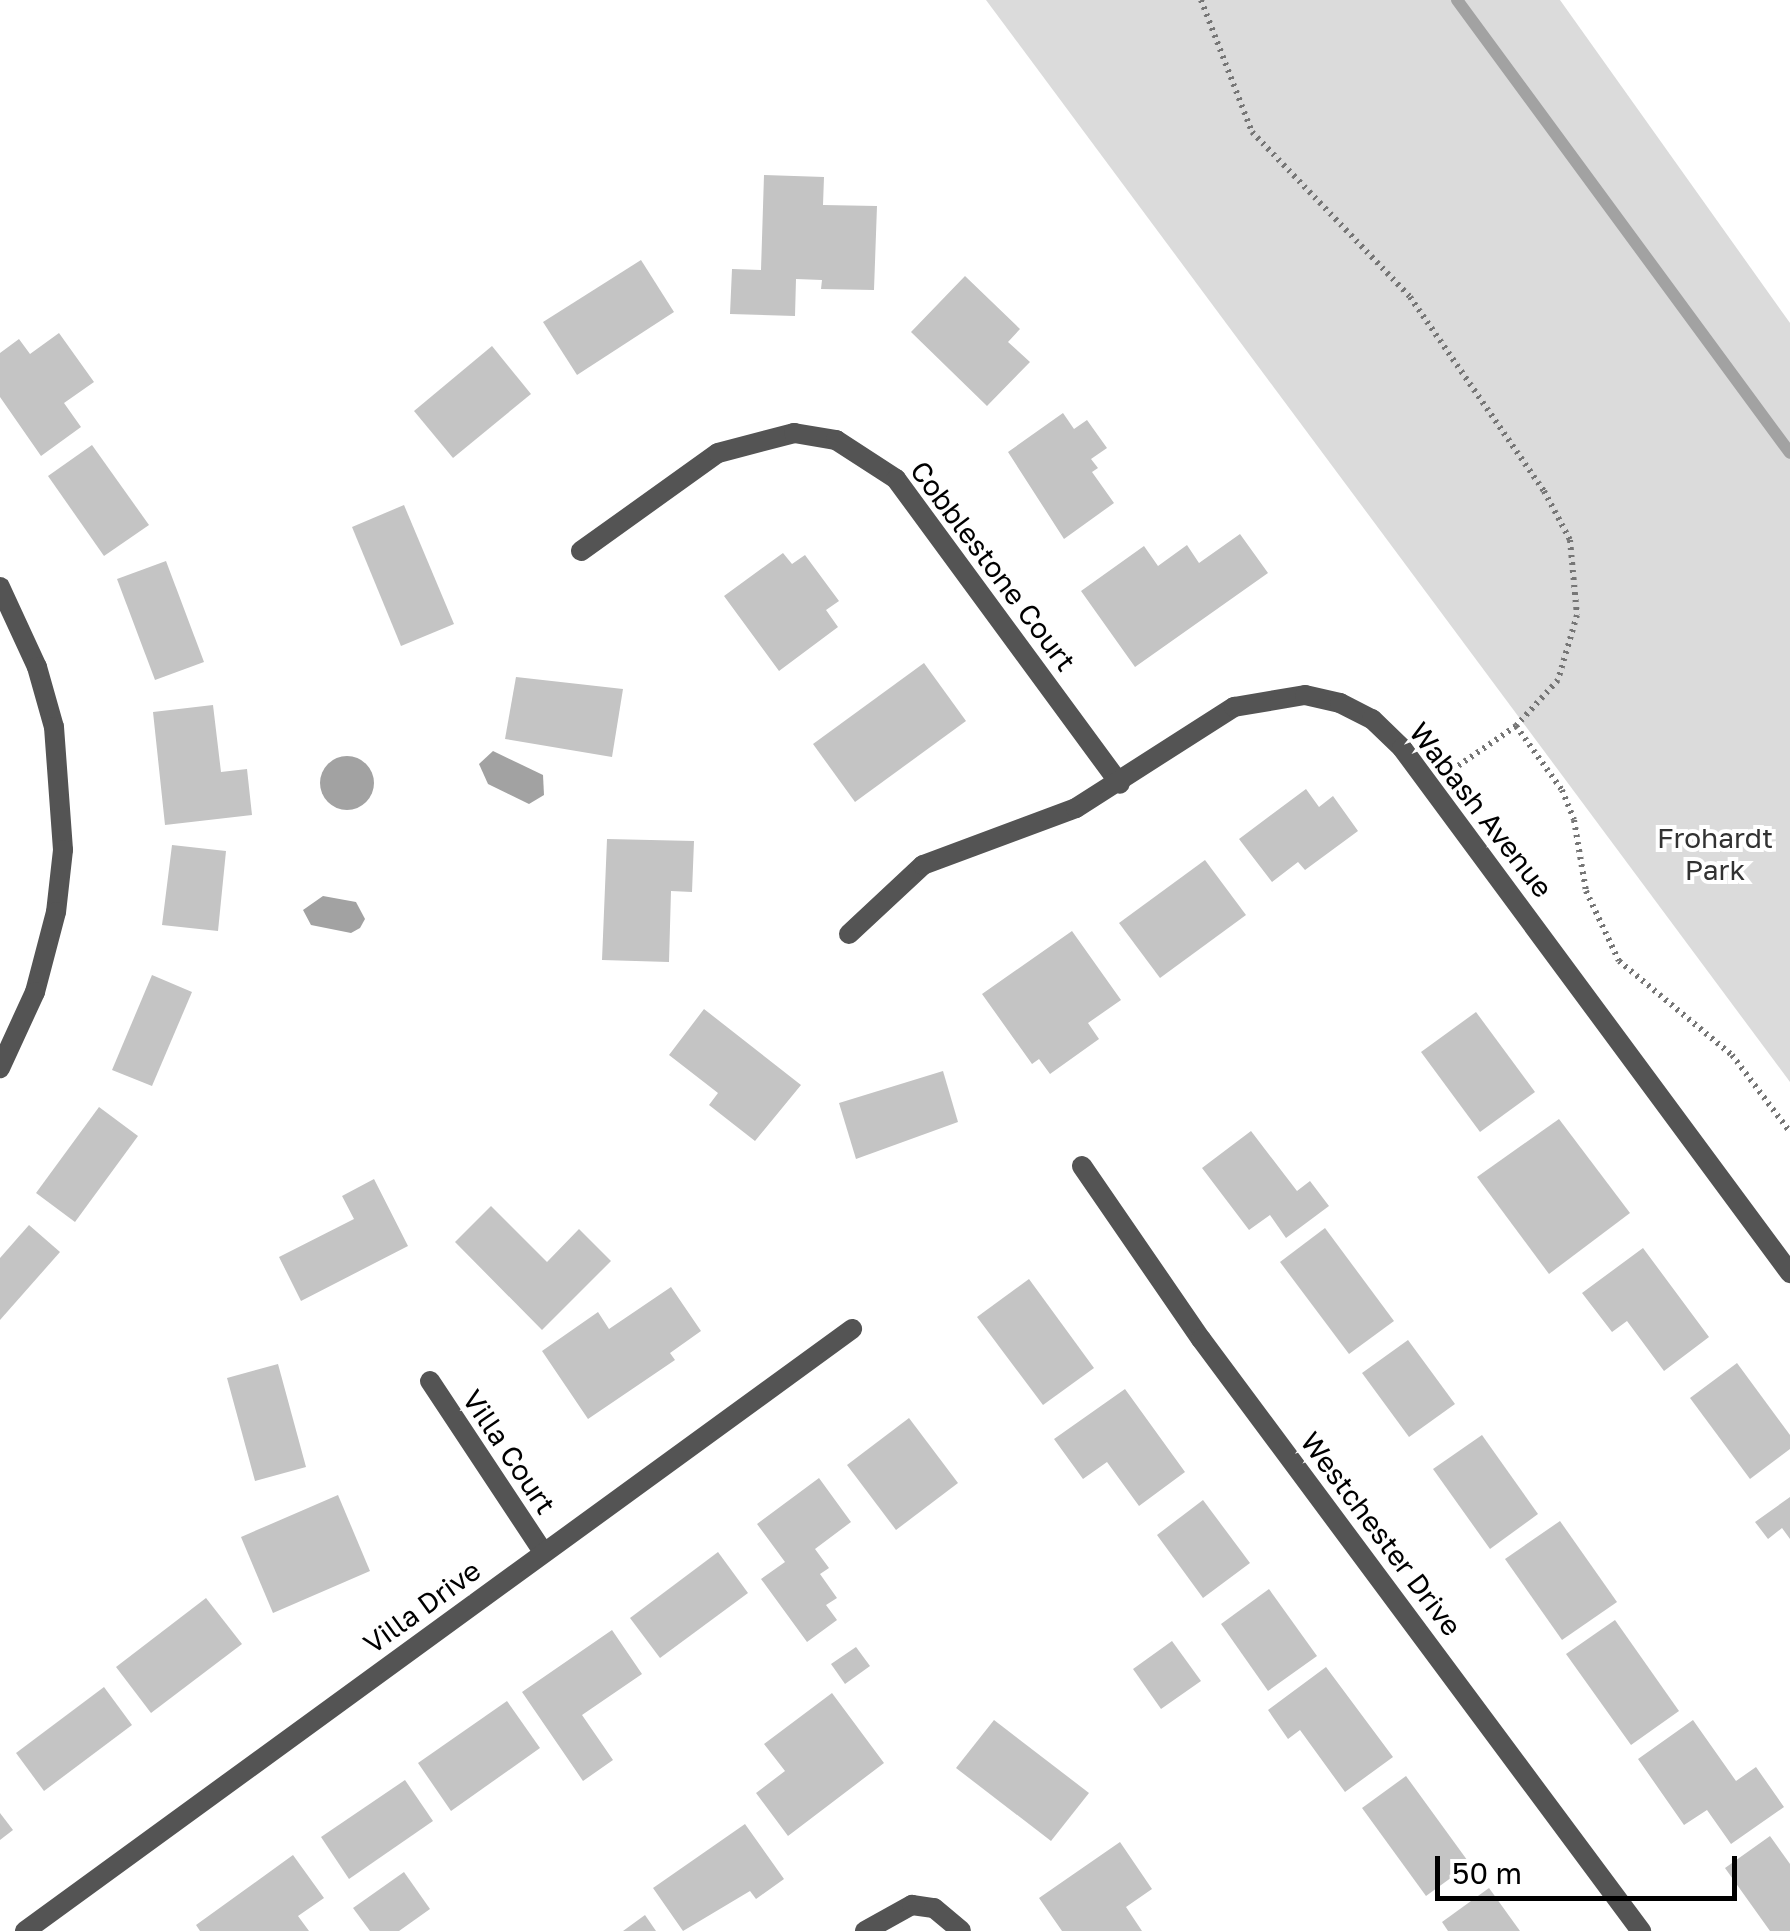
<!DOCTYPE html>
<html>
<head>
<meta charset="utf-8">
<style>
  body { margin:0 }
  #map { position:relative; width:1790px; height:1931px; overflow:hidden; background:#fff; font-family:"Golos Text",sans-serif }
  div>[style] { position:absolute }
  .green>* { inset:0; background:#dbdbdb }
  .water>* { inset:0; background:#a2a2a2 }
  .round { border-radius:50% }
  .stream>* { height:12px; margin:-6px; padding:0 6px; transform-origin:6px; border-radius:6px; background:#a2a2a2 }
  .building>* { inset:0; background:#c4c4c4 }
  .path>* { height:6px; margin-top:-3px; transform-origin:0; background:repeating-linear-gradient(90deg,#767676 0 2.5px,transparent 0 7.5px) }
  .street>* { height:20px; margin:-10px; padding:0 10px; transform-origin:10px; border-radius:10px; background:#545454 }
  span { translate:-50% -50%; white-space:nowrap; text-align:center; line-height:1.15; -webkit-text-stroke:8px #fff; paint-order:stroke }
  .street-label { font-size:28px; color:#000 }
  .park-label { font-size:28px; color:#323232 }
  .scale { position:absolute; left:1435px; top:1856px; width:302px; height:45px; box-sizing:border-box; border:5px solid #000; border-top:0; padding-left:12px; font-size:30px; line-height:35px; white-space:nowrap; color:#000; -webkit-text-stroke:8px #fff; paint-order:stroke }
</style>
</head>
<body>
<div id="map">
  <div class="green">
    <div style="clip-path:polygon(986px 0,1560px 0,1790px 323px,1790px 1082px)"></div>
  </div>
  <div class="water">
    <div style="clip-path:polygon(493px 751px,543px 775px,544px 795px,529px 804px,488px 784px,479px 764px)"></div>
    <div class="round" style="left:320px;top:756px;width:54px;height:54px"></div>
    <div style="clip-path:polygon(323px 896px,356px 902px,365px 919px,360px 928px,351px 933px,311px 925px,303px 910px)"></div>
  </div>
  <div class="stream">
    <div style="left:1457px;top:0;width:562px;rotate:53.68deg"></div>
  </div>
  <div class="building">
    <div style="clip-path:polygon(764px 175px,824px 177px,823px 205px,877px 206px,874px 290px,821px 289px,822px 280px,796px 279px,795px 316px,730px 314px,732px 269px,761px 270px)"></div>
    <div style="clip-path:polygon(641px 260px,674px 312px,577px 375px,543px 322px)"></div>
    <div style="clip-path:polygon(965px 276px,1020px 329px,1008px 342px,1030px 362px,987px 406px,911px 332px)"></div>
    <div style="clip-path:polygon(59px 333px,94px 382px,64px 403px,81px 427px,41px 456px,0 397px,0 353px,19px 339px,30px 354px)"></div>
    <div style="clip-path:polygon(492px 346px,531px 394px,453px 458px,414px 411px)"></div>
    <div style="clip-path:polygon(1063px 413px,1074px 429px,1087px 420px,1107px 448px,1091px 459px,1098px 468px,1092px 472px,1114px 503px,1064px 539px,1008px 452px)"></div>
    <div style="clip-path:polygon(92px 445px,149px 525px,104px 556px,48px 476px)"></div>
    <div style="clip-path:polygon(404px 505px,454px 624px,401px 646px,352px 527px)"></div>
    <div style="clip-path:polygon(1240px 534px,1268px 573px,1135px 667px,1081px 591px,1144px 546px,1158px 566px,1187px 545px,1199px 563px)"></div>
    <div style="clip-path:polygon(783px 553px,792px 564px,805px 555px,839px 601px,826px 610px,838px 627px,779px 671px,724px 596px)"></div>
    <div style="clip-path:polygon(166px 561px,204px 662px,155px 680px,117px 579px)"></div>
    <div style="clip-path:polygon(924px 663px,966px 721px,855px 802px,813px 744px)"></div>
    <div style="clip-path:polygon(516px 677px,623px 689px,612px 757px,505px 739px)"></div>
    <div style="clip-path:polygon(213px 705px,221px 772px,247px 769px,252px 815px,165px 825px,153px 712px)"></div>
    <div style="clip-path:polygon(1306px 789px,1319px 807px,1333px 796px,1358px 831px,1305px 870px,1298px 862px,1272px 882px,1239px 839px)"></div>
    <div style="clip-path:polygon(607px 839px,694px 841px,692px 892px,671px 891px,669px 962px,602px 960px)"></div>
    <div style="clip-path:polygon(172px 845px,226px 851px,218px 931px,162px 925px)"></div>
    <div style="clip-path:polygon(1205px 860px,1246px 915px,1160px 978px,1119px 923px)"></div>
    <div style="clip-path:polygon(1072px 931px,1121px 1000px,1088px 1023px,1099px 1039px,1050px 1074px,1039px 1059px,1032px 1064px,982px 994px)"></div>
    <div style="clip-path:polygon(152px 975px,192px 992px,152px 1086px,112px 1070px)"></div>
    <div style="clip-path:polygon(704px 1009px,801px 1085px,755px 1141px,709px 1105px,718px 1093px,669px 1055px)"></div>
    <div style="clip-path:polygon(1476px 1012px,1535px 1092px,1480px 1132px,1421px 1052px)"></div>
    <div style="clip-path:polygon(943px 1071px,958px 1122px,856px 1159px,839px 1103px)"></div>
    <div style="clip-path:polygon(99px 1107px,138px 1136px,75px 1222px,36px 1193px)"></div>
    <div style="clip-path:polygon(1559px 1119px,1630px 1213px,1549px 1274px,1477px 1177px)"></div>
    <div style="clip-path:polygon(1251px 1131px,1297px 1191px,1310px 1181px,1329px 1206px,1286px 1238px,1270px 1215px,1249px 1230px,1202px 1168px)"></div>
    <div style="clip-path:polygon(374px 1179px,408px 1246px,301px 1301px,279px 1257px,354px 1219px,342px 1196px)"></div>
    <div style="clip-path:polygon(491px 1206px,547px 1262px,579px 1229px,611px 1261px,542px 1330px,455px 1242px)"></div>
    <div style="clip-path:polygon(29px 1225px,60px 1252px,0 1320px,0 1258px)"></div>
    <div style="clip-path:polygon(1325px 1228px,1394px 1321px,1349px 1354px,1280px 1262px)"></div>
    <div style="clip-path:polygon(1643px 1248px,1709px 1337px,1664px 1371px,1627px 1321px,1612px 1332px,1582px 1293px)"></div>
    <div style="clip-path:polygon(1029px 1279px,1094px 1368px,1043px 1405px,977px 1317px)"></div>
    <div style="clip-path:polygon(671px 1287px,701px 1331px,670px 1353px,675px 1360px,588px 1419px,542px 1351px,598px 1312px,609px 1329px)"></div>
    <div style="clip-path:polygon(1408px 1340px,1455px 1404px,1409px 1437px,1362px 1373px)"></div>
    <div style="clip-path:polygon(1737px 1363px,1790px 1435px,1790px 1449px,1750px 1479px,1690px 1398px)"></div>
    <div style="clip-path:polygon(278px 1364px,306px 1467px,255px 1481px,227px 1378px)"></div>
    <div style="clip-path:polygon(1125px 1389px,1185px 1472px,1139px 1506px,1107px 1462px,1083px 1479px,1054px 1439px)"></div>
    <div style="clip-path:polygon(909px 1418px,958px 1483px,896px 1530px,847px 1465px)"></div>
    <div style="clip-path:polygon(1482px 1435px,1538px 1514px,1490px 1549px,1433px 1469px)"></div>
    <div style="clip-path:polygon(819px 1478px,851px 1522px,815px 1549px,829px 1568px,820px 1574px,837px 1598px,826px 1605px,837px 1620px,807px 1642px,761px 1579px,785px 1562px,757px 1524px)"></div>
    <div style="clip-path:polygon(338px 1495px,370px 1571px,273px 1613px,241px 1537px)"></div>
    <div style="clip-path:polygon(1790px 1497px,1790px 1539px,1782px 1528px,1768px 1539px,1755px 1522px)"></div>
    <div style="clip-path:polygon(1203px 1500px,1250px 1563px,1203px 1598px,1157px 1535px)"></div>
    <div style="clip-path:polygon(1560px 1521px,1617px 1602px,1562px 1640px,1505px 1559px)"></div>
    <div style="clip-path:polygon(718px 1552px,748px 1593px,660px 1658px,630px 1618px)"></div>
    <div style="clip-path:polygon(1269px 1589px,1317px 1656px,1268px 1691px,1221px 1624px)"></div>
    <div style="clip-path:polygon(206px 1598px,242px 1644px,151px 1713px,116px 1667px)"></div>
    <div style="clip-path:polygon(1615px 1620px,1679px 1711px,1631px 1745px,1566px 1654px)"></div>
    <div style="clip-path:polygon(612px 1630px,642px 1674px,582px 1715px,613px 1760px,583px 1781px,522px 1692px)"></div>
    <div style="clip-path:polygon(1172px 1641px,1201px 1681px,1161px 1709px,1133px 1669px)"></div>
    <div style="clip-path:polygon(856px 1647px,870px 1666px,845px 1684px,831px 1664px)"></div>
    <div style="clip-path:polygon(1326px 1667px,1393px 1757px,1345px 1792px,1300px 1730px,1288px 1739px,1268px 1710px)"></div>
    <div style="clip-path:polygon(104px 1687px,132px 1725px,44px 1791px,16px 1753px)"></div>
    <div style="clip-path:polygon(832px 1693px,884px 1763px,788px 1836px,756px 1793px,785px 1771px,764px 1744px)"></div>
    <div style="clip-path:polygon(507px 1701px,540px 1748px,451px 1811px,418px 1763px)"></div>
    <div style="clip-path:polygon(994px 1720px,1089px 1793px,1051px 1841px,956px 1768px)"></div>
    <div style="clip-path:polygon(1693px 1720px,1736px 1781px,1756px 1767px,1784px 1807px,1731px 1844px,1707px 1810px,1684px 1825px,1638px 1759px)"></div>
    <div style="clip-path:polygon(1406px 1776px,1470px 1864px,1426px 1896px,1362px 1808px)"></div>
    <div style="clip-path:polygon(405px 1780px,433px 1821px,349px 1879px,321px 1837px)"></div>
    <div style="clip-path:polygon(0 1813px,13px 1830px,0 1840px)"></div>
    <div style="clip-path:polygon(745px 1824px,784px 1879px,756px 1899px,750px 1891px,683px 1931px,653px 1888px)"></div>
    <div style="clip-path:polygon(1770px 1836px,1790px 1864px,1790px 1931px,1770px 1931px,1725px 1868px)"></div>
    <div style="clip-path:polygon(1120px 1842px,1152px 1889px,1126px 1907px,1142px 1931px,1062px 1931px,1039px 1898px)"></div>
    <div style="clip-path:polygon(293px 1855px,324px 1898px,298px 1916px,309px 1931px,200px 1931px,196px 1925px)"></div>
    <div style="clip-path:polygon(404px 1872px,430px 1909px,399px 1931px,370px 1931px,353px 1908px)"></div>
    <div style="clip-path:polygon(1489px 1888px,1520px 1931px,1448px 1931px,1442px 1922px)"></div>
    <div style="clip-path:polygon(645px 1915px,656px 1931px,623px 1931px)"></div>
  </div>
  <div class="path">
    <div style="left:1201px;top:0;width:142px;rotate:68.9deg"></div>
    <div style="left:1252px;top:132px;width:228px;rotate:46.2deg"></div>
    <div style="left:1410px;top:297px;width:236px;rotate:55.4deg"></div>
    <div style="left:1544px;top:491px;width:55px;rotate:62deg"></div>
    <div style="left:1570px;top:540px;width:75px;rotate:84.7deg"></div>
    <div style="left:1577px;top:615px;width:68px;rotate:106.3deg"></div>
    <div style="left:1558px;top:680px;width:62px;rotate:132.4deg"></div>
    <div style="left:1516px;top:726px;width:74px;rotate:145.5deg"></div>
    <div style="left:1516px;top:726px;width:79px;rotate:54.3deg"></div>
    <div style="left:1562px;top:790px;width:32px;rotate:68deg"></div>
    <div style="left:1574px;top:820px;width:72px;rotate:80.4deg"></div>
    <div style="left:1586px;top:891px;width:77px;rotate:64.8deg"></div>
    <div style="left:1619px;top:961px;width:147px;rotate:39.8deg"></div>
    <div style="left:1732px;top:1055px;width:96px;rotate:53deg"></div>
  </div>
  <div class="street">
    <div style="left:581px;top:551px;width:168px;rotate:-35.6deg"></div>
    <div style="left:718px;top:453px;width:79px;rotate:-14.7deg"></div>
    <div style="left:794px;top:433px;width:43px;rotate:9.5deg"></div>
    <div style="left:836px;top:440px;width:72px;rotate:33deg"></div>
    <div style="left:896px;top:479px;width:378px;rotate:53.7deg"></div>
    <div style="left:0;top:587px;width:88px;rotate:65.2deg"></div>
    <div style="left:37px;top:667px;width:62px;rotate:74.2deg"></div>
    <div style="left:54px;top:727px;width:123px;rotate:85.8deg"></div>
    <div style="left:63px;top:850px;width:62px;rotate:96.4deg"></div>
    <div style="left:56px;top:912px;width:83px;rotate:104.7deg"></div>
    <div style="left:35px;top:992px;width:84px;rotate:114.7deg"></div>
    <div style="left:849px;top:934px;width:101px;rotate:-43deg"></div>
    <div style="left:923px;top:865px;width:163px;rotate:-20.4deg"></div>
    <div style="left:1076px;top:808px;width:188px;rotate:-32.6deg"></div>
    <div style="left:1234px;top:707px;width:72px;rotate:-9.6deg"></div>
    <div style="left:1305px;top:695px;width:36px;rotate:13deg"></div>
    <div style="left:1340px;top:703px;width:36px;rotate:27deg"></div>
    <div style="left:1372px;top:719px;width:42px;rotate:44deg"></div>
    <div style="left:1402px;top:748px;width:653px;rotate:53.53deg"></div>
    <div style="left:1082px;top:1166px;width:210px;rotate:55.5deg"></div>
    <div style="left:1201px;top:1339px;width:738px;rotate:53.38deg"></div>
    <div style="left:430px;top:1381px;width:205px;rotate:56.5deg"></div>
    <div style="left:25px;top:1931px;width:1023px;rotate:-36.05deg"></div>
    <div style="left:865px;top:1931px;width:54px;rotate:-29deg"></div>
    <div style="left:912px;top:1905px;width:22px;rotate:8deg"></div>
    <div style="left:934px;top:1908px;width:35px;rotate:40deg"></div>
  </div>
  <div class="street-label">
    <span style="left:993px;top:566px;rotate:53deg">Cobblestone Court</span>
    <span style="left:1481px;top:810px;rotate:52deg">Wabash Avenue</span>
    <span style="left:509px;top:1452px;rotate:56deg">Villa Court</span>
    <span style="left:1381px;top:1534px;rotate:53deg">Westchester Drive</span>
    <span style="left:422px;top:1607px;rotate:-36deg">Villa Drive</span>
  </div>
  <div class="park-label">
    <span style="left:1715px;top:854px">Frohardt<br>Park</span>
  </div>
  <div class="scale">50 m</div>
</div>
</body>
</html>
